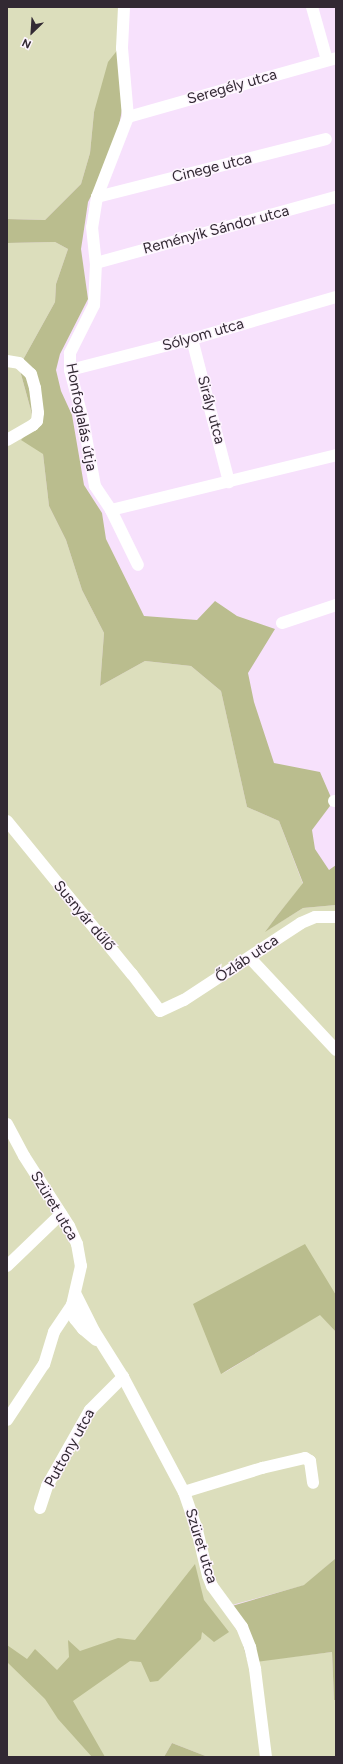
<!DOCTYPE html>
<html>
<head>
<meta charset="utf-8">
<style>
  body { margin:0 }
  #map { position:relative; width:343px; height:1764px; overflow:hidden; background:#f7e1fc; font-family:Figtree,sans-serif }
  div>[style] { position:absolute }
  .green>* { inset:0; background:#dcdebc }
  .forest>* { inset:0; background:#babd8e }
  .minor>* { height:12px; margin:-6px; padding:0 6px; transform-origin:6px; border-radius:6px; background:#fff }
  span { translate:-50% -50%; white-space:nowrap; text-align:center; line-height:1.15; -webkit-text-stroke:3px #fdf4fe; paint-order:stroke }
  .street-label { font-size:15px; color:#322933 }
  .frame { position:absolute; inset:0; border:8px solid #322933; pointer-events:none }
  .north { position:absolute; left:12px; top:12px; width:40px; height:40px; -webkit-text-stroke:3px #fdf4fe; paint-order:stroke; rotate:205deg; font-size:11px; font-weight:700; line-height:16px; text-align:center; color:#322933 }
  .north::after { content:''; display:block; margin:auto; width:14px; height:18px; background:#322933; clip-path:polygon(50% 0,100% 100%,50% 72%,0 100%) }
</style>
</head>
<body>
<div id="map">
  <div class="green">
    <div style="clip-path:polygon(7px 7px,124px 7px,122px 48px,94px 112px,90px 153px,81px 184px,45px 220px,7px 219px)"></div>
    <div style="clip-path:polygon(55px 242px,68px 249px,56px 284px,55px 302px,19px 367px,43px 454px,49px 506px,66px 540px,82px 590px,104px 633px,100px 686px,145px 661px,191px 666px,221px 691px,247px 807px,279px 821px,303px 884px,276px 917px,266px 931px,303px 908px,336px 905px,336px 1295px,334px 1292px,222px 1374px,320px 1314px,336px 1332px,336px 1558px,305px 1585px,232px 1605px,248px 1662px,332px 1652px,334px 1700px,336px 1700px,336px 1757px,208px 1757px,172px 1743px,164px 1757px,7px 1757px,7px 243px)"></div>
  </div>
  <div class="forest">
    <div style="clip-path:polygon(119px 48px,122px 110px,114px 151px,88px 202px,83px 236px,81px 249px,88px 299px,60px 354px,56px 370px,61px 391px,72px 415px,84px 485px,102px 513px,106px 539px,144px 616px,197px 620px,215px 601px,237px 616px,275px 629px,248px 673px,254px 702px,274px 763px,320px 772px,333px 802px,312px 830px,315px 849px,329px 870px,336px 865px,336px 905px,303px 908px,265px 932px,276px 917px,303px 883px,279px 821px,247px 807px,221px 691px,191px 666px,145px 661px,100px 686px,104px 633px,82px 590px,66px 540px,49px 506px,43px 454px,21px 440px,35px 425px,19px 367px,55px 302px,56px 284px,68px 249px,55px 242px,7px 243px,7px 219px,45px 220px,81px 184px,90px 153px,94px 112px,108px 62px)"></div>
    <div style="clip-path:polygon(305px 1244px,336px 1295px,336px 1332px,320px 1315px,221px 1374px,193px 1304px)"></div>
    <div style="clip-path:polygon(336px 1558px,336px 1700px,334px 1700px,332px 1652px,248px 1663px,232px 1606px,304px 1585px)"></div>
    <div style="clip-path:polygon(195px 1564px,204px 1600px,229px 1632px,214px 1642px,202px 1632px,201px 1639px,158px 1681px,150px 1682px,141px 1662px,130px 1661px,73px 1701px,105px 1757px,92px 1757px,58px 1719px,45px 1699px,7px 1662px,7px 1645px,27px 1659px,35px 1649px,57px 1670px,69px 1657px,68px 1640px,80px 1651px,118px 1638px,135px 1640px)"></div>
    <div style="clip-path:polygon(172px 1743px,208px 1757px,164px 1757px)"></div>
  </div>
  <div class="minor">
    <div style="left:124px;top:7px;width:41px;rotate:92.8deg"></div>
    <div style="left:122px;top:48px;width:69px;rotate:85deg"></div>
    <div style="left:128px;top:117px;width:86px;rotate:111.2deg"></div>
    <div style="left:97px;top:197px;width:30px;rotate:99deg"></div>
    <div style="left:92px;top:227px;width:36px;rotate:84deg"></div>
    <div style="left:96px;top:263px;width:42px;rotate:92.7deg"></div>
    <div style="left:94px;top:305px;width:54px;rotate:116.6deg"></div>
    <div style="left:70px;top:353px;width:17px;rotate:90deg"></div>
    <div style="left:70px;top:370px;width:52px;rotate:75.4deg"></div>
    <div style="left:83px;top:420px;width:67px;rotate:79.7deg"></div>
    <div style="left:95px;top:486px;width:29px;rotate:56deg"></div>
    <div style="left:111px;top:510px;width:61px;rotate:63.9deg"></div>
    <div style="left:312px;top:7px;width:55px;rotate:74.2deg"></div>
    <div style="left:128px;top:117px;width:216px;rotate:-15.8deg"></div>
    <div style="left:97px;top:197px;width:236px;rotate:-14.2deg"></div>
    <div style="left:96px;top:263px;width:249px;rotate:-15.4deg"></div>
    <div style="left:192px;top:339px;width:148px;rotate:75.5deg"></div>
    <div style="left:7px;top:361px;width:12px;rotate:9deg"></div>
    <div style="left:19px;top:363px;width:16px;rotate:43deg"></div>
    <div style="left:31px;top:374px;width:15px;rotate:74deg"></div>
    <div style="left:35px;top:388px;width:25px;rotate:83deg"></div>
    <div style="left:38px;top:413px;width:8px;rotate:97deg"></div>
    <div style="left:37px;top:421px;width:6px;rotate:135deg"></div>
    <div style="left:33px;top:425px;width:30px;rotate:150deg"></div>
    <div style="left:70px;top:370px;width:126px;rotate:-14.3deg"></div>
    <div style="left:192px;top:339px;width:150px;rotate:-16.3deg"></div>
    <div style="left:111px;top:510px;width:232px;rotate:-13.7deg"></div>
    <div style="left:282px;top:623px;width:57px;rotate:-18.4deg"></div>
    <div style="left:334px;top:801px;width:2px"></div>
    <div style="left:7px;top:821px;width:198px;rotate:50.8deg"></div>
    <div style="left:132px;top:974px;width:46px;rotate:52.9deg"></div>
    <div style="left:160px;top:1011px;width:26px;rotate:-25deg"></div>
    <div style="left:184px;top:1000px;width:140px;rotate:-33.3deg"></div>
    <div style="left:301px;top:923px;width:15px;rotate:-23deg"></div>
    <div style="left:315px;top:917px;width:21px"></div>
    <div style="left:250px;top:958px;width:126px;rotate:46.9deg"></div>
    <div style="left:7px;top:1124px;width:36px;rotate:62deg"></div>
    <div style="left:24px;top:1156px;width:83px;rotate:57.3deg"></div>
    <div style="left:69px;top:1226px;width:20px;rotate:66deg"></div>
    <div style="left:77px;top:1244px;width:22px;rotate:80deg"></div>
    <div style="left:81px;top:1266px;width:40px;rotate:103deg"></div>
    <div style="left:72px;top:1305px;width:32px;rotate:124deg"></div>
    <div style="left:54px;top:1332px;width:34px;rotate:107deg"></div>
    <div style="left:44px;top:1364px;width:67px;rotate:123.5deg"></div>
    <div style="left:7px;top:1266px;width:75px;rotate:-43.9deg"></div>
    <div style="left:75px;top:1293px;width:42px;rotate:63.4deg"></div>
    <div style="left:94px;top:1331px;width:54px;rotate:57.8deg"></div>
    <div style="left:123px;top:1377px;width:130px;rotate:62.1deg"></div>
    <div style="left:184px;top:1492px;width:36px;rotate:71deg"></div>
    <div style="left:196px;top:1526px;width:51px;rotate:76.5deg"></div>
    <div style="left:208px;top:1576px;width:11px;rotate:68deg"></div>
    <div style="left:212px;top:1586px;width:51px;rotate:53.8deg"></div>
    <div style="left:242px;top:1627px;width:22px;rotate:68deg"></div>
    <div style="left:250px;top:1647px;width:23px;rotate:77deg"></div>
    <div style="left:255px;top:1669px;width:89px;rotate:82.9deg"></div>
    <div style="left:72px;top:1305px;width:6px;rotate:90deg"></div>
    <div style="left:72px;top:1311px;width:9px;rotate:69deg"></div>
    <div style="left:75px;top:1319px;width:13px;rotate:51deg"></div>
    <div style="left:83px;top:1329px;width:17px;rotate:40deg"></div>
    <div style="left:184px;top:1492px;width:82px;rotate:-17.1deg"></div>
    <div style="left:262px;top:1468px;width:44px;rotate:-13.1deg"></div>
    <div style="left:305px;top:1458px;width:6px;rotate:31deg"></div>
    <div style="left:310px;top:1461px;width:22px;rotate:82deg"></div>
    <div style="left:40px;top:1508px;width:23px;rotate:-72deg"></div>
    <div style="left:47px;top:1486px;width:87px;rotate:-60.5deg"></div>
    <div style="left:90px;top:1410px;width:47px;rotate:-45deg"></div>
  </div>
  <div class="street-label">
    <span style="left:232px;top:87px;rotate:-16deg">Seregély utca</span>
    <span style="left:212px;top:168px;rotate:-14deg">Cinege utca</span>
    <span style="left:216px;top:230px;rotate:-15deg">Reményik Sándor utca</span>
    <span style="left:203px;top:335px;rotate:-16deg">Sólyom utca</span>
    <span style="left:211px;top:410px;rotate:75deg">Sirály utca</span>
    <span style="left:81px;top:417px;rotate:79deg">Honfoglalás útja</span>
    <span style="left:84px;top:916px;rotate:50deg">Susnyár dűlő</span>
    <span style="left:247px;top:959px;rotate:-34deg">Őzláb utca</span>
    <span style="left:54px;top:1206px;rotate:59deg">Szüret utca</span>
    <span style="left:70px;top:1448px;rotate:-61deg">Puttony utca</span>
    <span style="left:201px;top:1546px;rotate:73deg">Szüret utca</span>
  </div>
  <div class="frame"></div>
  <div class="north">N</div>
</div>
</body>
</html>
